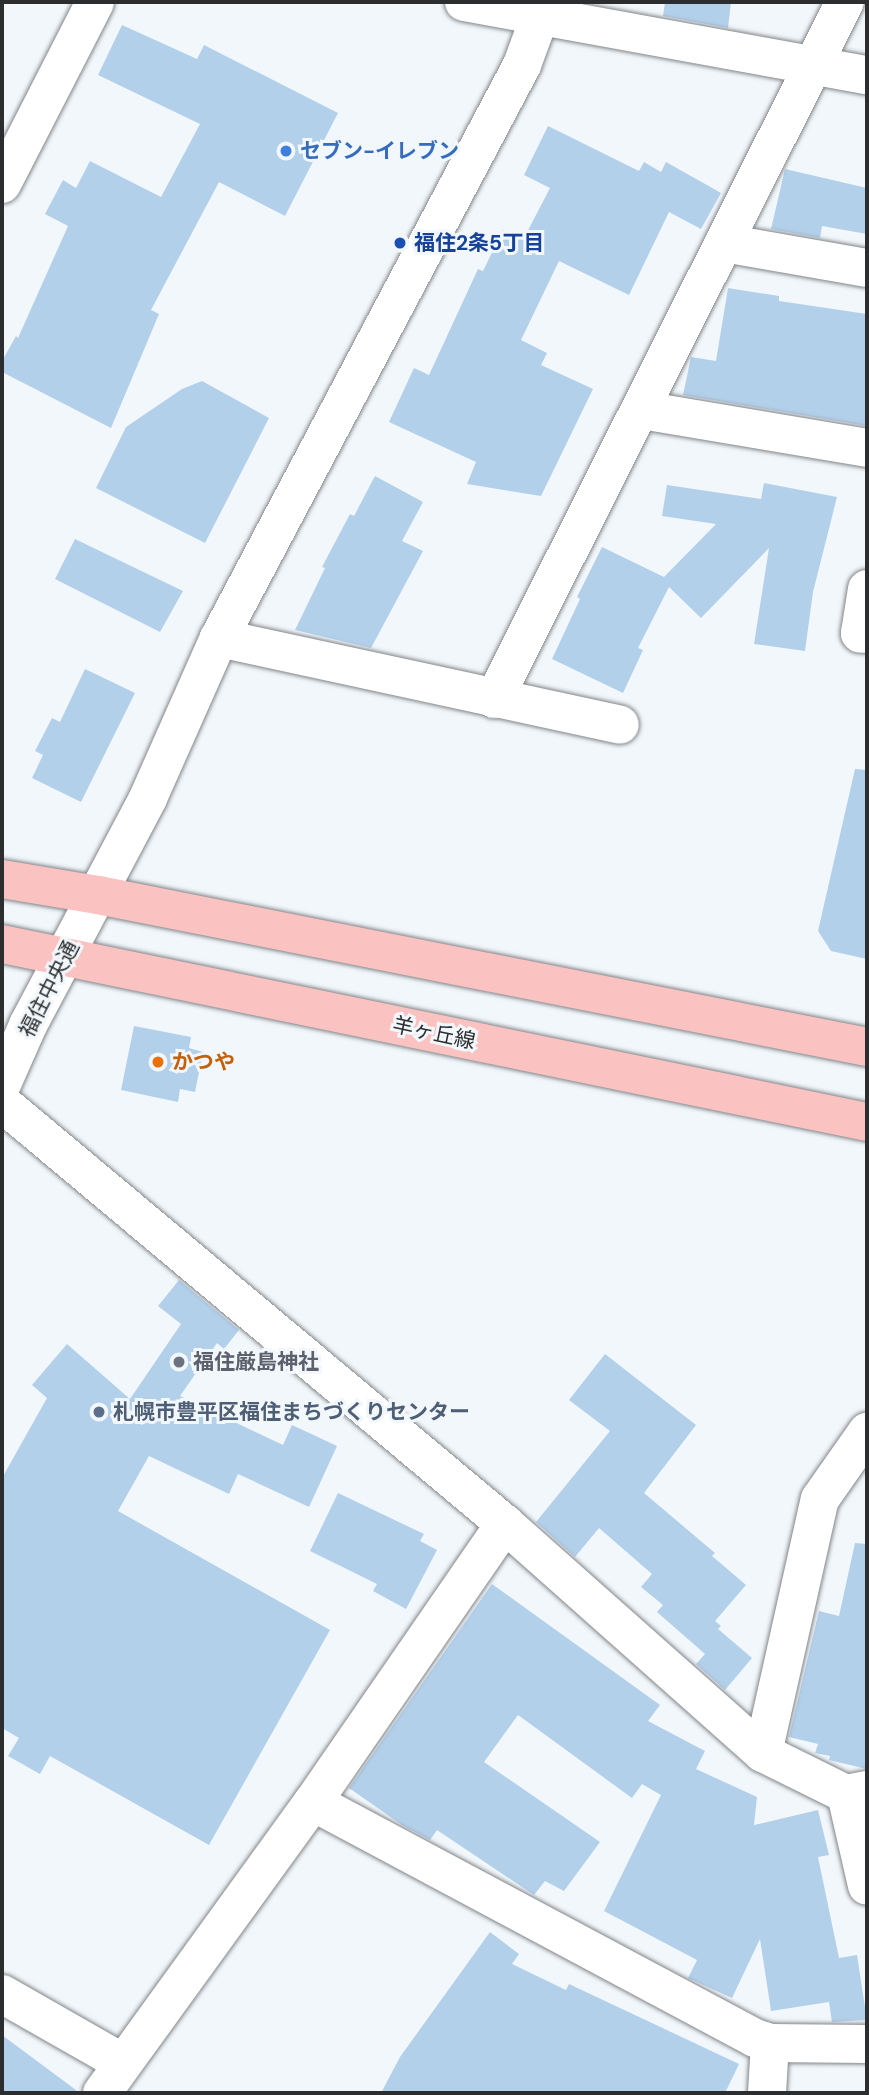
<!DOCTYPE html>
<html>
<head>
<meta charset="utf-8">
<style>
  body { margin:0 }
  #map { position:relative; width:869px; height:2095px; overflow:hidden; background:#f2f7fb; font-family:"DM Sans","Noto Sans JP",sans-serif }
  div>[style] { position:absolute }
  .building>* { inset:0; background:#b3d0eb }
  .roads { filter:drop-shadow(0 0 2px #828689) drop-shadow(0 0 2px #828689) }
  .street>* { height:38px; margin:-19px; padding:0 19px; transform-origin:19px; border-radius:19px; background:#fff }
  .secondary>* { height:38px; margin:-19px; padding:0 19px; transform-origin:19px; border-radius:19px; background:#fff }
  .primary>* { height:38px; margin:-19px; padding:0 19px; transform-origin:19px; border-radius:19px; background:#fbc2c2 }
  .dots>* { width:19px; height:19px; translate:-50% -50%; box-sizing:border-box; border:4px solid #f2f7fb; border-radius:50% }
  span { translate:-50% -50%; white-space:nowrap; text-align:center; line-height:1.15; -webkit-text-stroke:6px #f2f7fb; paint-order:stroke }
  .shop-label { font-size:21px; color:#366cbe; font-weight:700 }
  .left { translate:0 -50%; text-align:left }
  .transit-label { font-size:21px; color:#164399; font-weight:700 }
  .street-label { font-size:21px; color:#2b2d2e }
  .food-label { font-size:21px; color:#c56008; font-weight:700 }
  .worship-label { font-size:21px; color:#5b616d; font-weight:700 }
  .service-label { font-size:21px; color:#4e5e75; font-weight:700 }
  .frame { position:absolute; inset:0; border:4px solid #2b2d2e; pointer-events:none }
</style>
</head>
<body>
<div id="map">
  <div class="building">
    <div style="clip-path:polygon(665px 2px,731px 2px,728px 28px,663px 16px)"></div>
    <div style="clip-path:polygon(122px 25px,197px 59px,204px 45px,338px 113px,285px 216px,219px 182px,151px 310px,159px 314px,111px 428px,2px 372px,2px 361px,16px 336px,18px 338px,68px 226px,45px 214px,63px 180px,76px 188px,90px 161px,161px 197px,200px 124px,98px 75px)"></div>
    <div style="clip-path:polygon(548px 126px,639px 171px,644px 162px,661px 172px,666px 162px,721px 193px,701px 229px,669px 212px,629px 295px,559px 261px,521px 340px,547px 353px,541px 365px,593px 389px,541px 496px,467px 484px,476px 462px,389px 422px,414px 368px,429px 375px,478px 269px,483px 271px,503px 230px,523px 240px,550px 188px,524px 175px)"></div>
    <div style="clip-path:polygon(785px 169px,867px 188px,867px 234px,822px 226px,820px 238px,771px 229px)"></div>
    <div style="clip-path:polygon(728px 288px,779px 296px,779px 301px,867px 314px,867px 426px,683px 395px,691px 357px,716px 361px)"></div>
    <div style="clip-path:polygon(202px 381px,269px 418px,205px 543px,96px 488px,126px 427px,182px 389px)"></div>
    <div style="clip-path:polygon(375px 476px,423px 502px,402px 541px,423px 551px,371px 648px,295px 630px,325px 568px,322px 567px,350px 514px,354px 516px)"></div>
    <div style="clip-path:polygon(764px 483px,837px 497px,813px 592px,805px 651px,754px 644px,769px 548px,701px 618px,669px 587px,638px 648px,643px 650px,623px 693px,552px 659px,580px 599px,577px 597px,602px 547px,664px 577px,716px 524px,662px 516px,667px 485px,761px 499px)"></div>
    <div style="clip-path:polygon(75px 539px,183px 591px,160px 632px,55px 579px)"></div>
    <div style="clip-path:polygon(85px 669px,135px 693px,81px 802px,32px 778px,43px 755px,35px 751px,52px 718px,60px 722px)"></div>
    <div style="clip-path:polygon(855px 769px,867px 770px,867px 959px,831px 951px,818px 931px)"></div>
    <div style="clip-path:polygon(134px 1026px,191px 1037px,189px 1048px,203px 1052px,195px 1092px,180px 1089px,178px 1102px,121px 1090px)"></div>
    <div style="clip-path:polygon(179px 1280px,239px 1330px,224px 1349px,217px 1343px,180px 1396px,283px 1445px,292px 1425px,337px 1446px,309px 1507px,238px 1474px,229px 1494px,149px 1456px,118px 1511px,330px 1630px,209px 1845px,50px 1756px,40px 1774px,8px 1756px,19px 1738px,2px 1728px,2px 1478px,47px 1398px,32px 1385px,67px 1344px,130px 1399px,181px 1324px,158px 1306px)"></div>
    <div style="clip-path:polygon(605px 1354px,696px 1425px,644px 1493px,715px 1553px,712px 1556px,746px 1585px,715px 1621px,721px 1626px,718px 1629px,752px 1658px,725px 1690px,696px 1664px,705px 1654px,657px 1612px,663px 1605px,641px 1587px,652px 1574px,599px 1528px,575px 1557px,536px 1522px,610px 1431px,569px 1400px)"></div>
    <div style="clip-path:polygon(338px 1493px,424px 1534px,420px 1541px,437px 1550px,406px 1609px,373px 1591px,377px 1584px,310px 1551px)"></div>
    <div style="clip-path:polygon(855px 1543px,867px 1544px,867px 1769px,829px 1760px,830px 1756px,815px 1753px,818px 1744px,789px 1737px,819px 1611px,839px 1616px)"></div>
    <div style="clip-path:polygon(492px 1584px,660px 1705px,648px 1721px,705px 1751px,696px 1769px,757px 1797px,754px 1825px,818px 1810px,829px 1855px,818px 1857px,839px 1958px,857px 1955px,867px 2020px,832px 2022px,829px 2002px,771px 2011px,760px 1939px,732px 1998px,688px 1978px,697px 1960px,604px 1911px,661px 1795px,642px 1784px,632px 1798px,518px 1715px,484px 1762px,600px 1842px,564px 1891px,545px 1881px,534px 1895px,437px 1830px,430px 1840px,402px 1825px,349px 1788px)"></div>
    <div style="clip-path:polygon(490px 1932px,519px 1954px,512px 1964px,566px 1990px,569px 1984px,739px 2064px,725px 2093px,381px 2093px,400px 2057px)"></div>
    <div style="clip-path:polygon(2px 2035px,80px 2093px,2px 2093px)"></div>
  </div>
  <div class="roads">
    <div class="street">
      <div style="left:464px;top:2px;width:410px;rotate:10.3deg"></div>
      <div style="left:2px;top:184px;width:204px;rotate:-62.9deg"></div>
      <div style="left:724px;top:243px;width:145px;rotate:9.9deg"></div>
      <div style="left:641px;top:410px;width:229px;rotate:9.5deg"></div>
      <div style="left:867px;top:589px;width:45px;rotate:99deg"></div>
      <div style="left:860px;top:633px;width:7px;rotate:8deg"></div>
      <div style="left:219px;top:638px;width:410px;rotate:12.2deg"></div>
      <div style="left:494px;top:699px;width:780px;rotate:-63.27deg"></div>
      <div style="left:2px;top:1103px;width:656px;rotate:39.93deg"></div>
      <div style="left:505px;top:1524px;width:345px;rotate:41.6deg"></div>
      <div style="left:763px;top:1753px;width:93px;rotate:26.3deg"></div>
      <div style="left:763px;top:1753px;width:260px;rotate:-77.4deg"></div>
      <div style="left:820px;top:1499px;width:82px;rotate:-55deg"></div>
      <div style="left:867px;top:1790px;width:21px;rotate:169deg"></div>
      <div style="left:846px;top:1794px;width:94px;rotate:77.1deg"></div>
      <div style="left:313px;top:1802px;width:501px;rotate:28.1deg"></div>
      <div style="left:755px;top:2038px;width:16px;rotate:18deg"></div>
      <div style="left:2px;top:1994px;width:139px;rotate:29.7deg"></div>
      <div style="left:102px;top:2093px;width:359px;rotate:-54.1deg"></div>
      <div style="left:313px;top:1802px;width:338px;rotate:-55.4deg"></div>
      <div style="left:767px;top:2093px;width:50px;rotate:-86.6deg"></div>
      <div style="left:770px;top:2043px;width:97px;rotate:0.6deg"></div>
    </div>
    <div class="secondary">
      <div style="left:2px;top:1084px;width:64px;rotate:-66.2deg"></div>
      <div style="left:28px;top:1025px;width:257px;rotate:-62.1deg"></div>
      <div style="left:148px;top:798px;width:175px;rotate:-66.1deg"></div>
      <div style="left:219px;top:638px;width:648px;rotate:-62.13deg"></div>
      <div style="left:522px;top:65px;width:67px;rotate:-69.9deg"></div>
    </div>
    <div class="primary">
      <div style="left:2px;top:879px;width:97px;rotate:9.5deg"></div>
      <div style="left:98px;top:895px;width:784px;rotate:11.18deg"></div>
      <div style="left:2px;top:944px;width:883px;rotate:11.63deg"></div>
    </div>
  </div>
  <div class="dots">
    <div style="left:286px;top:151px;background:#3f7fe0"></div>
    <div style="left:400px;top:243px;background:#1a4fb4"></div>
    <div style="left:158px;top:1062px;background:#e8710a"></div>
    <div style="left:179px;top:1362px;background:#6b7280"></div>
    <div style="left:99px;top:1412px;background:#5c6f8a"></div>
  </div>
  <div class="shop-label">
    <span class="left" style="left:300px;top:151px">セブン-イレブン</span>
  </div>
  <div class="transit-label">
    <span class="left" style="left:414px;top:243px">福住2条5丁目</span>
  </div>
  <div class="street-label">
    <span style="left:49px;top:989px;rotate:-63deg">福住中央通</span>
    <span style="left:434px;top:1033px;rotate:12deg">羊ヶ丘線</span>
  </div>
  <div class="food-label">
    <span class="left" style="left:172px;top:1062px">かつや</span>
  </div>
  <div class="worship-label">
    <span class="left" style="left:193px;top:1362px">福住厳島神社</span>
  </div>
  <div class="service-label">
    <span class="left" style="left:113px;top:1412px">札幌市豊平区福住まちづくりセンター</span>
  </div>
  <div class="frame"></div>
</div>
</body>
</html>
